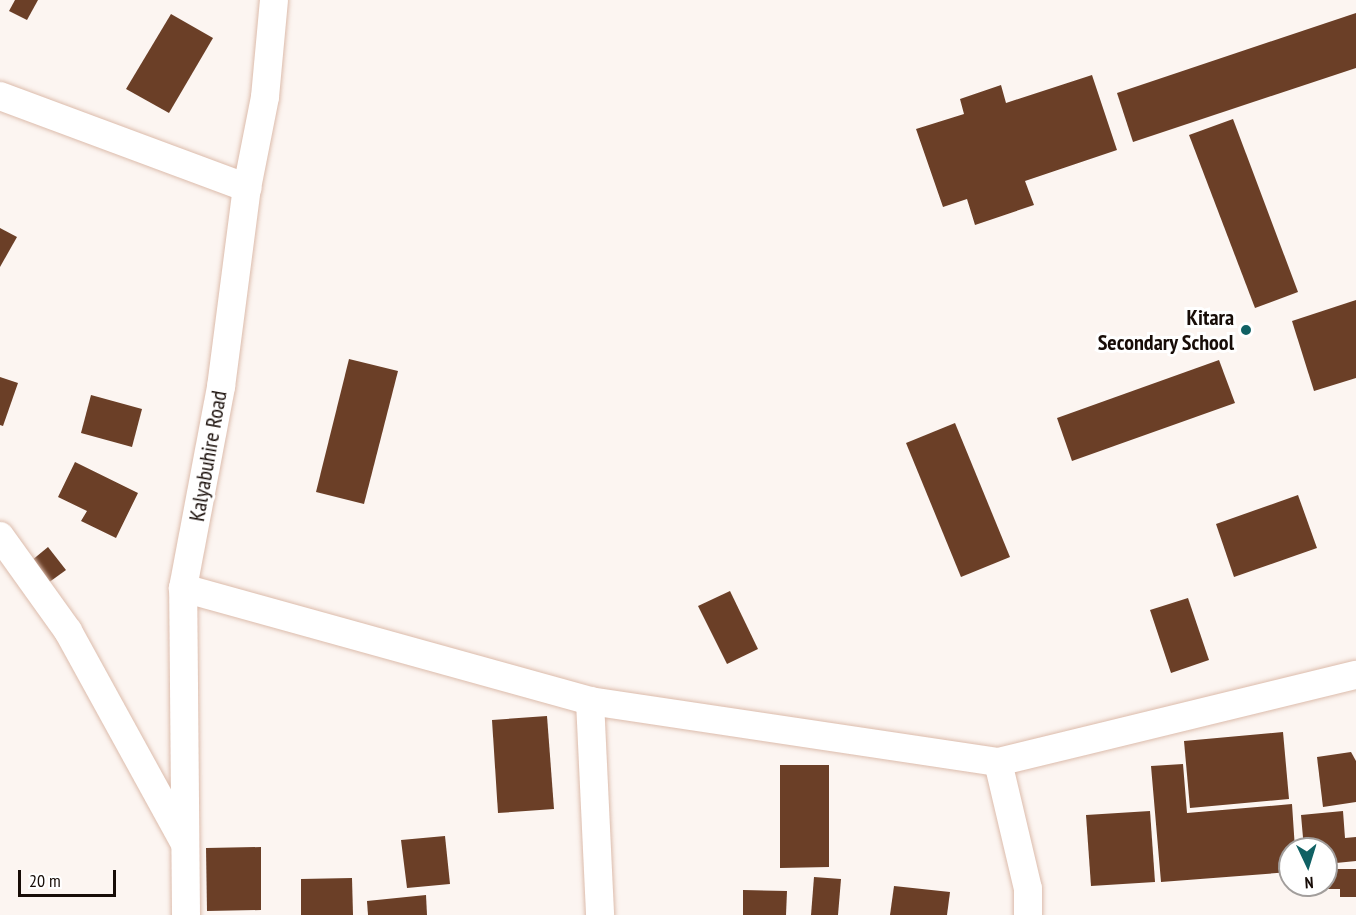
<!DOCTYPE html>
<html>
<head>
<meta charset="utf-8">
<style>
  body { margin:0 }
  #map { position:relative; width:1356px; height:915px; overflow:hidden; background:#fcf5f1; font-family:"PT Sans Narrow",sans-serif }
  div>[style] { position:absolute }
  .building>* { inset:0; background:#6b3f27 }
  .roads { filter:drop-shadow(0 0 2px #dcbcac) drop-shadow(0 0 2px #dcbcac) }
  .minor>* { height:28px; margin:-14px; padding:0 14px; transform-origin:14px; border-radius:14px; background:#fff }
  .dots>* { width:16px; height:16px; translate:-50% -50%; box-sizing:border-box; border:3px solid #fff; border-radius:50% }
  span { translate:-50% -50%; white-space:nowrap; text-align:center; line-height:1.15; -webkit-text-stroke:6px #fff; paint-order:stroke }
  .poi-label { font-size:22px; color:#170c07; font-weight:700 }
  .right { translate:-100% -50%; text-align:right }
  .street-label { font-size:22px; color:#170c07 }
  .north { position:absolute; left:1278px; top:837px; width:60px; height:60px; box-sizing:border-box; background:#fff; border:2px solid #a29e9c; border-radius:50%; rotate:176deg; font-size:16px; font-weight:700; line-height:24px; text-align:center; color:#170c07 }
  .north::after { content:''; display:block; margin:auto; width:21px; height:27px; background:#106164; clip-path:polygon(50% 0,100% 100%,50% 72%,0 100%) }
  .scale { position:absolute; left:18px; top:870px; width:98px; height:27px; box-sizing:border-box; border:3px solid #170c07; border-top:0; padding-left:8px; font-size:18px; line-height:21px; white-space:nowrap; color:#170c07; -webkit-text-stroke:4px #fff; paint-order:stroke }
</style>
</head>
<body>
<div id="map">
  <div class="building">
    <div style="clip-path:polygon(15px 0,38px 0,27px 20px,9px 11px)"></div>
    <div style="clip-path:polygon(1356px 13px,1356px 68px,1133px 142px,1117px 93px)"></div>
    <div style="clip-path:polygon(171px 14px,213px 38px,169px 113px,126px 89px)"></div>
    <div style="clip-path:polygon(1092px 75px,1117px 150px,1025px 181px,1034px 205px,975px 225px,967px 199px,943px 207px,916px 129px,964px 114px,960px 99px,1001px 85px,1006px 103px)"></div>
    <div style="clip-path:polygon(1233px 119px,1298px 292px,1255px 308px,1189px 135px)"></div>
    <div style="clip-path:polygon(0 228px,17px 237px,0 267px)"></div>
    <div style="clip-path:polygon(1356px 300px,1356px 378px,1314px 391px,1292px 321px)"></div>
    <div style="clip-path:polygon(349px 359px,398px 371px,364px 504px,316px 492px)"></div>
    <div style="clip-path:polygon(1219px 360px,1235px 403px,1072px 461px,1057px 418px)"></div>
    <div style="clip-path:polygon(0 377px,18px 383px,3px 426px,0 425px)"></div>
    <div style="clip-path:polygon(91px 395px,142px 409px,132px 447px,81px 433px)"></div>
    <div style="clip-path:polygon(955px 423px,1010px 557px,961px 577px,906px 443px)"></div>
    <div style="clip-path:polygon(75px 462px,138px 493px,116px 538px,81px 521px,87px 511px,58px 497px)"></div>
    <div style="clip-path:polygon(1298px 495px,1317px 548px,1234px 577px,1216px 524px)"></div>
    <div style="clip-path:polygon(48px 547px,66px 570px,48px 583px,31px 561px)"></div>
    <div style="clip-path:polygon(730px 591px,758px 649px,727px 664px,698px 606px)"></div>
    <div style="clip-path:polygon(1188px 598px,1209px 660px,1171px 673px,1150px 610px)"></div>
    <div style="clip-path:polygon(547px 716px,554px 809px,498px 813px,492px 720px)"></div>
    <div style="clip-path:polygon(1283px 732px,1289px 799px,1190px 808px,1184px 741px)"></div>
    <div style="clip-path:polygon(1351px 752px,1356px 761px,1356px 802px,1323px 807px,1317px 757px)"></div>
    <div style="clip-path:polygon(1183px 764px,1187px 813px,1292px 804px,1295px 849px,1290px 849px,1290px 872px,1161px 882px,1151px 766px)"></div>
    <div style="clip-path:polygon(780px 765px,829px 765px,829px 867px,780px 868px)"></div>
    <div style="clip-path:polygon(1150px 811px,1155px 882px,1091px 886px,1086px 815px)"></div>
    <div style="clip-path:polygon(1343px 811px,1345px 838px,1356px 837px,1356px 861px,1326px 864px,1326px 849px,1304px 849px,1301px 815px)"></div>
    <div style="clip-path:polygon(445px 836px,450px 884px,407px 888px,401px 840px)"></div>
    <div style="clip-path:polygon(261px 847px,261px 910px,207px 911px,206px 848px)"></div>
    <div style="clip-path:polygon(1326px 869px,1356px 869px,1356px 897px,1340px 897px,1340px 889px,1316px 889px,1316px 885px,1326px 885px)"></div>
    <div style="clip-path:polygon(814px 877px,841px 879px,838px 915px,811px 915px)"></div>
    <div style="clip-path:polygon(352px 878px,353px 915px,301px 915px,301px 879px)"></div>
    <div style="clip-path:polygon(894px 886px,950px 892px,947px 915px,890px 915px)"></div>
    <div style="clip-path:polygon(743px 890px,787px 891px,786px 915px,743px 915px)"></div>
    <div style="clip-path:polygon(426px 895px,427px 915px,368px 915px,367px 901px)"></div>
  </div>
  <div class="roads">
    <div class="minor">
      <div style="left:0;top:96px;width:264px;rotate:20.4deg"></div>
      <div style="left:0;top:536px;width:117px;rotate:54.4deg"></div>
      <div style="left:68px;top:631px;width:241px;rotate:61.2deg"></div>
      <div style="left:183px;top:588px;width:422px;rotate:15.5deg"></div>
      <div style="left:590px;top:701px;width:413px;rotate:8.5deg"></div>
      <div style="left:998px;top:762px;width:368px;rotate:-13.7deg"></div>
      <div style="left:590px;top:701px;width:214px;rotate:87.3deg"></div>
      <div style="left:998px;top:762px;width:130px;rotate:76.7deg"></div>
      <div style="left:1028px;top:889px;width:26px;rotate:90deg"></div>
      <div style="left:186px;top:915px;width:327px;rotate:-90.5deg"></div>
      <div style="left:183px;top:588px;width:205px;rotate:-79.3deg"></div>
      <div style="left:221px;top:387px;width:201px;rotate:-82.6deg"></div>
      <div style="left:247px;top:188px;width:93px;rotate:-78.8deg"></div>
      <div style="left:265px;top:97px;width:97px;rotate:-84.7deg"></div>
    </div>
  </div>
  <div class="dots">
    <div style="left:1246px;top:330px;background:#106164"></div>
  </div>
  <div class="poi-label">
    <span class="right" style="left:1234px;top:330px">Kitara<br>Secondary School</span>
  </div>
  <div class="street-label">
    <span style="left:208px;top:456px;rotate:-80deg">Kalyabuhire Road</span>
  </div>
  <div class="north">N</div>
  <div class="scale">20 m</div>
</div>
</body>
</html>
